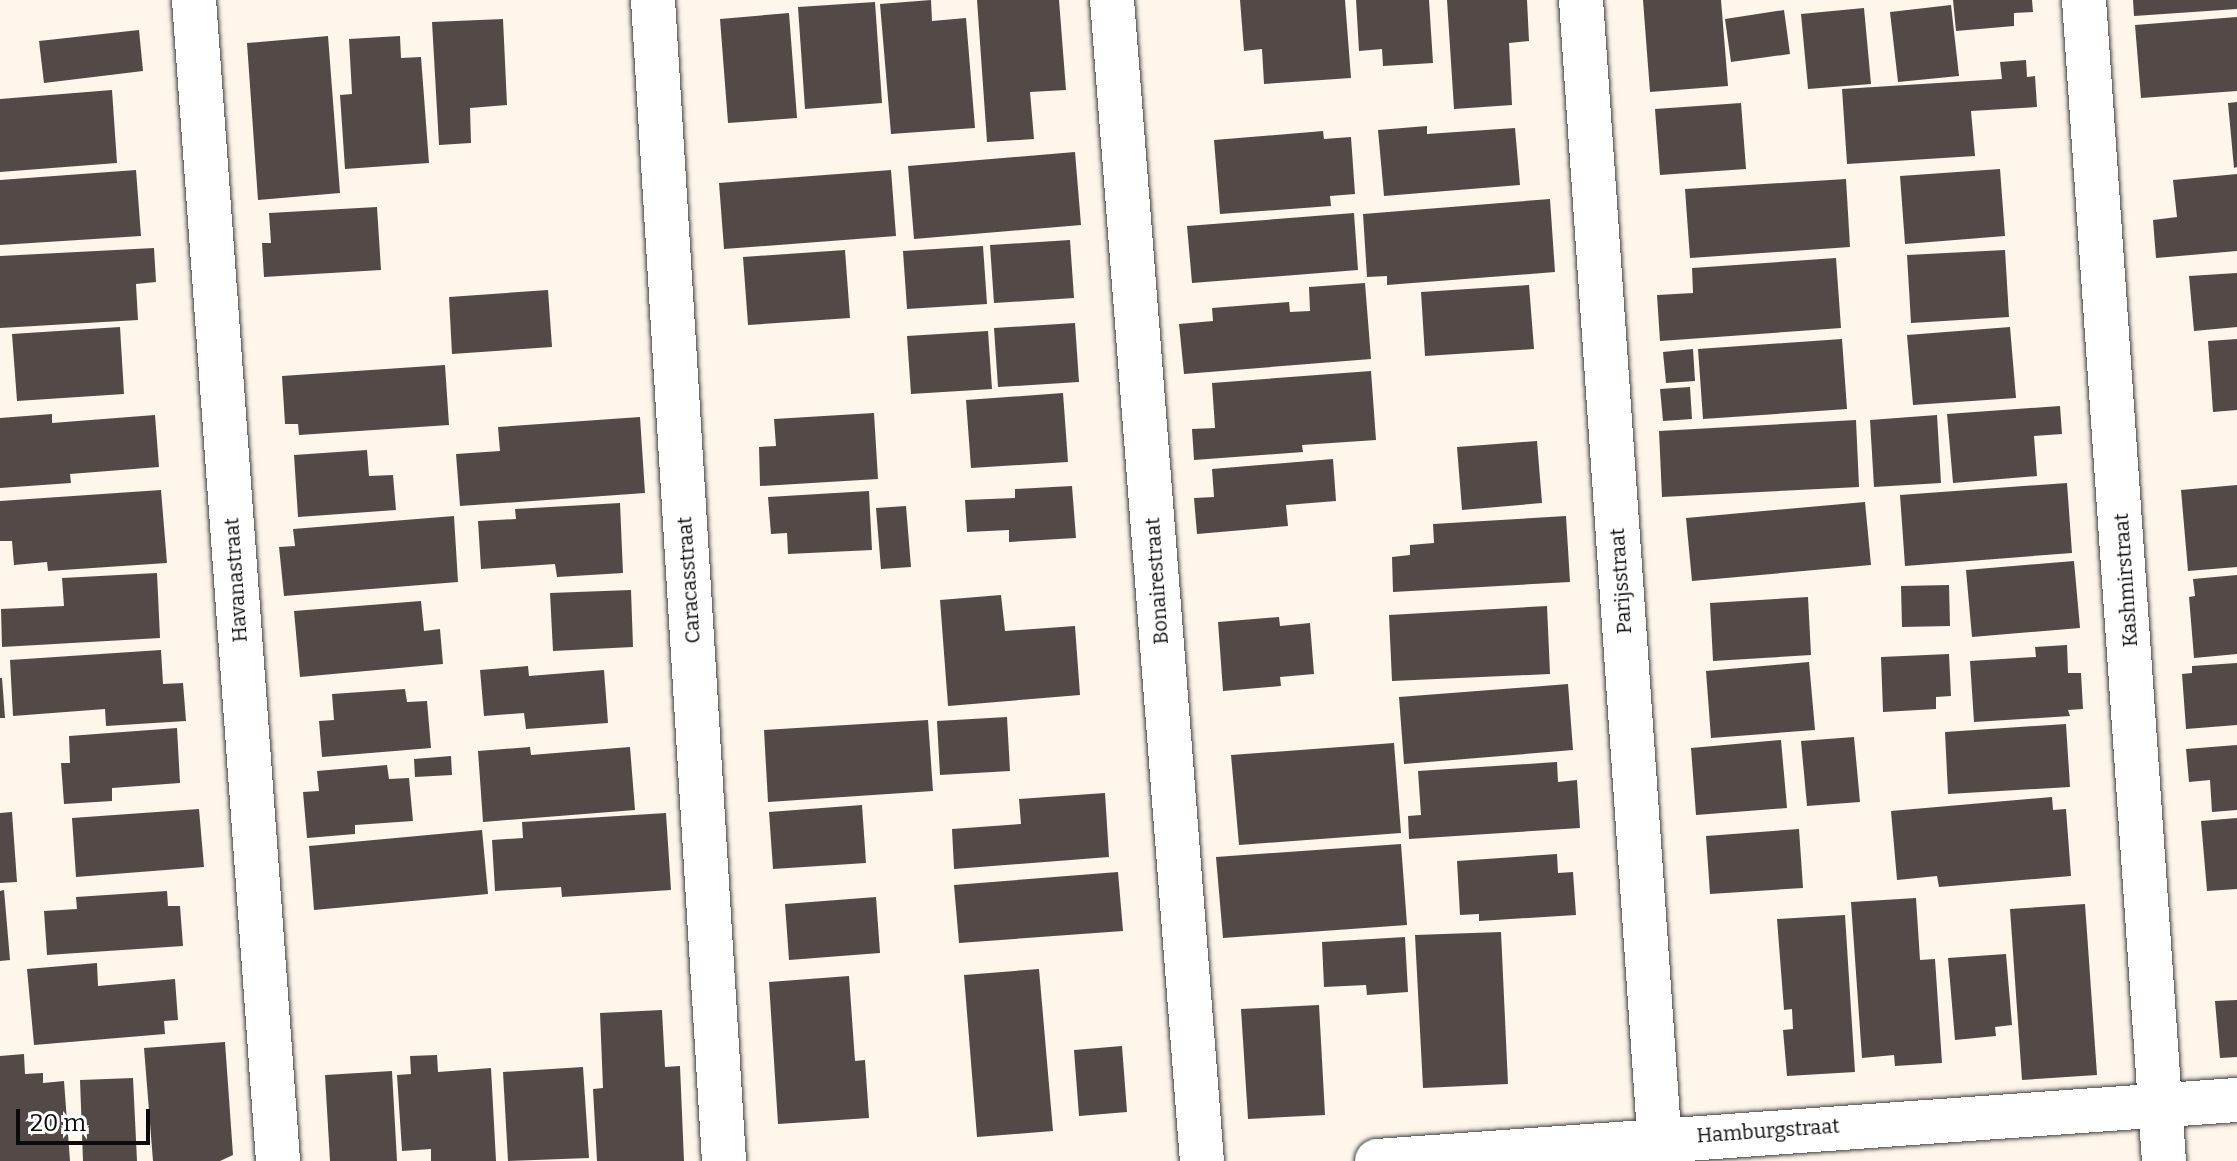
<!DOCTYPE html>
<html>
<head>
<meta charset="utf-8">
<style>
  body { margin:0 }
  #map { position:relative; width:2237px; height:1161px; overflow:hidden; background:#fef6ea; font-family:Bitter,serif }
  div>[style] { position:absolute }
  .building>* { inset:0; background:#534a48 }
  .roads { filter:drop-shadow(0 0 2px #3e3e3e) drop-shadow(0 0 2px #3e3e3e) }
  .minor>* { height:44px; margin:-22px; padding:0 22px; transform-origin:22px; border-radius:22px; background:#fff }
  .tertiary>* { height:44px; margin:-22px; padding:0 22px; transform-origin:22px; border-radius:22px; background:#fff }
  span { translate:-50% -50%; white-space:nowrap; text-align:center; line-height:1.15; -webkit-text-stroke:8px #fff; paint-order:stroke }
  .street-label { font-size:20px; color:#0b0b0b }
  .scale { position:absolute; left:16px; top:1109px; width:134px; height:36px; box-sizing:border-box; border:4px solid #0b0b0b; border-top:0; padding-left:10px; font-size:24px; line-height:28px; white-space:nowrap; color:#0b0b0b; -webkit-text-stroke:6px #fff; paint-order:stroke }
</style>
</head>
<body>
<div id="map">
  <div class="building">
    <div style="clip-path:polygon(931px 0,932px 21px,966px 18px,975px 128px,891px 134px,880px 4px)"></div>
    <div style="clip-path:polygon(977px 0,1059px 0,1066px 90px,1030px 92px,1034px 139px,987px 142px)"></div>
    <div style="clip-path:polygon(1240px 0,1345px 0,1351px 78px,1264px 84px,1262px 49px,1244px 51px)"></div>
    <div style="clip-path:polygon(1356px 0,1429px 0,1433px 63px,1383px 66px,1382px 49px,1359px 51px)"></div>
    <div style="clip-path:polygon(1447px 0,1527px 0,1529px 41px,1509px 43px,1512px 105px,1454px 109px)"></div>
    <div style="clip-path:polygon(1643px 0,1721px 0,1728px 86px,1650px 92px)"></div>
    <div style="clip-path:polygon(1953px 0,2032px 0,2033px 12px,2014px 13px,2014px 26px,1956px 31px)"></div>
    <div style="clip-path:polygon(2133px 0,2237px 0,2237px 9px,2134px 16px)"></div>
    <div style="clip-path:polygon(875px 2px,882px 103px,805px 109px,798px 7px)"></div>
    <div style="clip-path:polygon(1951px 5px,1959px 76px,1898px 82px,1890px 12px)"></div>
    <div style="clip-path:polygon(1864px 8px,1871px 84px,1808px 89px,1801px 14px)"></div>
    <div style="clip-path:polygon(1784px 10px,1790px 54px,1731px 62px,1725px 19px)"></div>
    <div style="clip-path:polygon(789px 13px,797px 118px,728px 123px,720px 19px)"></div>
    <div style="clip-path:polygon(2237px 17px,2237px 91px,2141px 98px,2135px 25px)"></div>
    <div style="clip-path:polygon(503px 19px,507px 105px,470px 108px,471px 143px,439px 145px,432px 22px)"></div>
    <div style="clip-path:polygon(139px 30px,143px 71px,44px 83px,39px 41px)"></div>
    <div style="clip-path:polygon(328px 36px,340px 193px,258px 200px,247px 43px)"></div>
    <div style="clip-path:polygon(400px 36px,401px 58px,421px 57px,429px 163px,345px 169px,340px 95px,352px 94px,349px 39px)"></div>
    <div style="clip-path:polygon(2026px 60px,2027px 77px,2035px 76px,2037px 107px,1971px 111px,1975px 156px,1847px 164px,1842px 89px,2002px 79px,2000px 62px)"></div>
    <div style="clip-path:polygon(112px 90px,117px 163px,0 172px,0 99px)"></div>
    <div style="clip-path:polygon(2237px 102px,2237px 167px,2234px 168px,2228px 103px)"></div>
    <div style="clip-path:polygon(1741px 103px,1746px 169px,1660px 175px,1655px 109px)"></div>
    <div style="clip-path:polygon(1427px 126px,1427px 134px,1515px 128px,1520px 185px,1384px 196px,1378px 130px)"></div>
    <div style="clip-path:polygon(1323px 131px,1324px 139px,1351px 137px,1355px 194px,1330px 196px,1331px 206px,1220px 214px,1214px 140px)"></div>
    <div style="clip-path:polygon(1075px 152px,1081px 225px,914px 239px,908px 166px)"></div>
    <div style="clip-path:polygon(2000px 169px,2005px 236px,1905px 244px,1900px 176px)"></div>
    <div style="clip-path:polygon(136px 170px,141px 236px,0 245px,0 180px)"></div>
    <div style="clip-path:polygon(891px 170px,896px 236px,724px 249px,719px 183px)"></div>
    <div style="clip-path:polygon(2237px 174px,2237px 251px,2156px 258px,2153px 220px,2177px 217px,2173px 180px)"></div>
    <div style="clip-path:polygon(1846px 179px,1850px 247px,1690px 258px,1685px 189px)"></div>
    <div style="clip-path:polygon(1550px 199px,1555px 272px,1387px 285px,1387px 276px,1367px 277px,1363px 214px)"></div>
    <div style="clip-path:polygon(377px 207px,381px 270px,264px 277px,262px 243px,271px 243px,269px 213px)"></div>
    <div style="clip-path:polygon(1354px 213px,1358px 270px,1192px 283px,1187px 226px)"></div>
    <div style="clip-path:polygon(1070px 240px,1074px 298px,994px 303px,990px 245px)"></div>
    <div style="clip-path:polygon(983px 246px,987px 304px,907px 309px,903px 251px)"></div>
    <div style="clip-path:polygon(154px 248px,156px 282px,136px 284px,138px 320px,0 328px,0 256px)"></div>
    <div style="clip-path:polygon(845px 250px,850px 318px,748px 325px,743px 257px)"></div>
    <div style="clip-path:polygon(2005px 250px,2009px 317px,1911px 323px,1907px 255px)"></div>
    <div style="clip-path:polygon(1836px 258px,1841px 328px,1660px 341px,1657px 295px,1693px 293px,1692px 268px)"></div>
    <div style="clip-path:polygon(2237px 273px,2237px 327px,2194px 331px,2189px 276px)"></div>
    <div style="clip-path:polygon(1365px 283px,1371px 359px,1184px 374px,1179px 324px,1213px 321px,1212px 308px,1289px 302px,1290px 312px,1310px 311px,1309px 287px)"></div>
    <div style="clip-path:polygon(1529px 285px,1534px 349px,1425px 356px,1421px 292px)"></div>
    <div style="clip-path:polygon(548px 290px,552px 347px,452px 354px,449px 297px)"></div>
    <div style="clip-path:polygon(1075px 323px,1079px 382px,998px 387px,994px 328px)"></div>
    <div style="clip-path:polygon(120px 327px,124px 394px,17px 401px,12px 334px)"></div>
    <div style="clip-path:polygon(2010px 327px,2016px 398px,1913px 405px,1907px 335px)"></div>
    <div style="clip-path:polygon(988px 331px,992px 389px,911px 394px,907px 336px)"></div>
    <div style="clip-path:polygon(1842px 339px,1847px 409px,1703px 419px,1698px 349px)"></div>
    <div style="clip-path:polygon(2237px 339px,2237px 410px,2213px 412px,2208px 341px)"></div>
    <div style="clip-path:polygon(1693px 349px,1695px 381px,1666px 383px,1663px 352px)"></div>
    <div style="clip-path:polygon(445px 365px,449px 425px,299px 435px,298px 424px,285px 424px,282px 376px)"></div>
    <div style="clip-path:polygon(1371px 371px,1376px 440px,1302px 445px,1303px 452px,1194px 460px,1192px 429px,1215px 428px,1212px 383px)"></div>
    <div style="clip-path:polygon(1690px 387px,1692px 419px,1663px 421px,1660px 389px)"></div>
    <div style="clip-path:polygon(1063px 393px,1068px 462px,971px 468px,966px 400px)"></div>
    <div style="clip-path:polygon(2060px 406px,2062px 434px,2034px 436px,2037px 476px,1953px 483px,1947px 414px)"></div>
    <div style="clip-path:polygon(874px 413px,878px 479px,760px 486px,759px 447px,776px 446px,774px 419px)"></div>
    <div style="clip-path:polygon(52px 414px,52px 423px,155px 415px,159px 467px,70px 474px,71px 483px,0 488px,0 418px)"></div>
    <div style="clip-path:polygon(1937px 415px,1941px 483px,1874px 487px,1870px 420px)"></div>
    <div style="clip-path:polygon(640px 417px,645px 493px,460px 506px,456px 454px,500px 451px,498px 427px)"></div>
    <div style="clip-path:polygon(1856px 420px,1859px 487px,1662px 497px,1659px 431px)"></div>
    <div style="clip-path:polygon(1537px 441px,1542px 503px,1462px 510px,1457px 447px)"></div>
    <div style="clip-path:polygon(367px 450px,369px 476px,393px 475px,396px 510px,298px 517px,294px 455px)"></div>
    <div style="clip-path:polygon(1333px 459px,1336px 501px,1286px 505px,1288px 526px,1197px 534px,1194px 498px,1214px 497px,1212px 469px)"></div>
    <div style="clip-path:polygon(2067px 483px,2072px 553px,1905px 566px,1900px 495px)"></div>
    <div style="clip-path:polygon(2237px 485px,2237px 567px,2188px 571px,2181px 490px)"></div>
    <div style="clip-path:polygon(1072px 486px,1076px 538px,1009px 542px,1009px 530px,967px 532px,965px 500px,1015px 498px,1015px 489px)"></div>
    <div style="clip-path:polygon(161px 490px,167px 563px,48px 571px,47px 562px,14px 565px,12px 541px,0 541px,0 501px)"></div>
    <div style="clip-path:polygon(869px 491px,872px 550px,788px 554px,787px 533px,771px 534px,768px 497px)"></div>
    <div style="clip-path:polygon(1865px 502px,1871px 565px,1692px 581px,1686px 518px)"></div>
    <div style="clip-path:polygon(620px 503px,623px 573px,557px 577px,555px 564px,481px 569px,478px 521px,516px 519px,515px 509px)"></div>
    <div style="clip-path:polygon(906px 506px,911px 567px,881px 569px,876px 508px)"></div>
    <div style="clip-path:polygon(454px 516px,458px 582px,284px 596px,279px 547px,295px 546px,293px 529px)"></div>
    <div style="clip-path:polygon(1566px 516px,1570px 582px,1393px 592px,1392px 557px,1410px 555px,1410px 545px,1434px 543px,1433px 524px)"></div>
    <div style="clip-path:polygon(2074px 561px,2080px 628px,1972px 637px,1966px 570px)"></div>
    <div style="clip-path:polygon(157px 573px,160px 638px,2px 647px,1px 609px,64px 606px,62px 578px)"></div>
    <div style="clip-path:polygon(2237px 575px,2237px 654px,2194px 658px,2189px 597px,2195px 596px,2193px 579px)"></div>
    <div style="clip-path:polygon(1949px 585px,1950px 626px,1902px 627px,1901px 586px)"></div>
    <div style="clip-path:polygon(631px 590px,633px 647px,553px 651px,550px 593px)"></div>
    <div style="clip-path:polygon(1001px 595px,1005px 631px,1075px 626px,1080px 695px,948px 706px,940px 600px)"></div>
    <div style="clip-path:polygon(1808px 597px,1811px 655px,1713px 661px,1710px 603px)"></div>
    <div style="clip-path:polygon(421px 601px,424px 631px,440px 629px,443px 664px,300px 677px,294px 611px)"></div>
    <div style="clip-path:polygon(1547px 606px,1550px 674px,1392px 681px,1389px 615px)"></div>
    <div style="clip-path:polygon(1279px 617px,1280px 626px,1310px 623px,1314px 674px,1280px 677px,1281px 686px,1223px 691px,1218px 622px)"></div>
    <div style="clip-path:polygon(2067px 645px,2068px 673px,2081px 673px,2083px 709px,2068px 710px,2070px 716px,1974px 722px,1970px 661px,2036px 657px,2035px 647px)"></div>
    <div style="clip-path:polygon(161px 650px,163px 684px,183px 683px,186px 721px,106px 726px,105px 709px,13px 716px,10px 660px)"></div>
    <div style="clip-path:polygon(1949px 654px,1951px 696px,1936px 697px,1936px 709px,1883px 712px,1881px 657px)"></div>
    <div style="clip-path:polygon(1809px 662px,1815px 730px,1711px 738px,1706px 671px)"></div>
    <div style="clip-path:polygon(2237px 663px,2237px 725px,2186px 729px,2182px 674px,2192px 673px,2192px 666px)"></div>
    <div style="clip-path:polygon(528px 666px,529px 676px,604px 670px,608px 723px,526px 729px,524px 713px,484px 716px,480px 670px)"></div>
    <div style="clip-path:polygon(0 678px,2px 678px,5px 718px,0 718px)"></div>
    <div style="clip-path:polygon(1568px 684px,1573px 750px,1404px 764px,1399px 697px)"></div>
    <div style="clip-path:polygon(405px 689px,407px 702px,427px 701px,431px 748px,322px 757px,319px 721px,334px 720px,332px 694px)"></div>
    <div style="clip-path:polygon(1007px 717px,1010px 771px,940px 775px,937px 721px)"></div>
    <div style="clip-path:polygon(928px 720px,933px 791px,768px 802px,764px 730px)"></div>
    <div style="clip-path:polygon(2066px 724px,2070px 787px,1948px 794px,1945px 732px)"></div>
    <div style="clip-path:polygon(177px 728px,180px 783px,112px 788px,112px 801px,64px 804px,61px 763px,70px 763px,69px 736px)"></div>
    <div style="clip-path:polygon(1854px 737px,1860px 802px,1807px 806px,1801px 741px)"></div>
    <div style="clip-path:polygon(1781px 740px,1787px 808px,1696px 815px,1691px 748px)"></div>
    <div style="clip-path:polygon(1394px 743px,1401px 833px,1239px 845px,1231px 755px)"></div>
    <div style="clip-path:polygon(2237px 745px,2237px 810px,2212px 812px,2210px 780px,2189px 782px,2186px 749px)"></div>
    <div style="clip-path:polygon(530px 747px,531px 755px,630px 747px,635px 810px,483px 822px,478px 751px)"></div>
    <div style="clip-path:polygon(451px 756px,452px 775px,415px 777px,414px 759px)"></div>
    <div style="clip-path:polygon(1557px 762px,1558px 782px,1577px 780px,1580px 828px,1409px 839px,1408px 816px,1421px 815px,1418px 771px)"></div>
    <div style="clip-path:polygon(387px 765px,389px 779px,409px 778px,413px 821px,355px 825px,355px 834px,307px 838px,303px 792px,319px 791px,317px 771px)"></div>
    <div style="clip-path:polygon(1105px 793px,1109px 857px,954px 869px,952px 829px,1021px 824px,1019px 799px)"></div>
    <div style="clip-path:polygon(2052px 797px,2053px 810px,2066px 809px,2071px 876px,1939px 887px,1937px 876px,1897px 880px,1891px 811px)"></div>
    <div style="clip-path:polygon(862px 805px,866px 863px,773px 869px,769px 812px)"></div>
    <div style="clip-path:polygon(199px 809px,204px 867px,76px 877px,72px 818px)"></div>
    <div style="clip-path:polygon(12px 812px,17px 882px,0 883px,0 813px)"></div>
    <div style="clip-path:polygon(666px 813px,671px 890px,562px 897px,561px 887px,495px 891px,492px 840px,523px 838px,522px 822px)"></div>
    <div style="clip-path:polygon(2237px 818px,2237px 889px,2207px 891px,2201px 821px)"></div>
    <div style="clip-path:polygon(1799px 829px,1803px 888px,1710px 894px,1706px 836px)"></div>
    <div style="clip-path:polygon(482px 830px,488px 894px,314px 910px,309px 846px)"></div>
    <div style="clip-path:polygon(1401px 844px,1407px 925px,1223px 938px,1216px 857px)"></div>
    <div style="clip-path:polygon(1557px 854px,1558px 873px,1573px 872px,1576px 915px,1479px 921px,1479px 914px,1460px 915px,1457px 861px)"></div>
    <div style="clip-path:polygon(1118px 872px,1123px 931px,959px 943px,954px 885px)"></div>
    <div style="clip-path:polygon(4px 890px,10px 960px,0 961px,0 891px)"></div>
    <div style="clip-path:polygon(167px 891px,168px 906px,180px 906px,183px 946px,47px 955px,44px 911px,77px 909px,76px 897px)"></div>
    <div style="clip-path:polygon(876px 897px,880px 953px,789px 960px,785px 904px)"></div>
    <div style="clip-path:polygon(1916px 898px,1920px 960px,1935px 959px,1942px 1063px,1895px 1066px,1894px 1055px,1862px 1058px,1851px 902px)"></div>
    <div style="clip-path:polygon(2085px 904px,2097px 1075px,2022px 1080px,2010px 909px)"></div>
    <div style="clip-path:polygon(1845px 915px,1855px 1072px,1787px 1076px,1783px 1030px,1793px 1029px,1792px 1009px,1784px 1010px,1777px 919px)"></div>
    <div style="clip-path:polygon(1501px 932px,1508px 1084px,1423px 1088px,1415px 935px)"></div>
    <div style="clip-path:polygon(1405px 937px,1408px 992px,1367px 995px,1366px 985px,1324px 987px,1322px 942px)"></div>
    <div style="clip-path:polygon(2006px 954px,2012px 1025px,1995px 1027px,1996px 1036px,1955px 1040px,1948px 958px)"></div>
    <div style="clip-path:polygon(97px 963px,98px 986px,175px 979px,178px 1020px,164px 1021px,165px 1034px,34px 1045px,27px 969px)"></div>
    <div style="clip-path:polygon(1039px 969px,1053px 1131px,977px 1137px,964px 975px)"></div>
    <div style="clip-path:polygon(849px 976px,855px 1061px,865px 1060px,869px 1118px,778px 1124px,769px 982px)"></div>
    <div style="clip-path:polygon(2237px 1000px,2237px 1057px,2220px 1058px,2215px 1001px)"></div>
    <div style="clip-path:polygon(1319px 1005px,1325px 1115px,1248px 1119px,1241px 1009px)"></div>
    <div style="clip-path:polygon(662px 1010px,665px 1067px,680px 1066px,684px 1161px,597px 1161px,593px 1089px,603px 1088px,600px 1013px)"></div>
    <div style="clip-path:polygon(225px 1042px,233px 1155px,220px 1161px,153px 1161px,144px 1048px)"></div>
    <div style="clip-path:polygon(1122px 1046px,1127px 1112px,1079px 1116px,1074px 1050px)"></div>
    <div style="clip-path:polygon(24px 1054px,25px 1074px,43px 1073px,43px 1083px,64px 1081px,70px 1161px,0 1161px,0 1056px)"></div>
    <div style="clip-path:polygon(437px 1055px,438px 1072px,491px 1068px,496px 1161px,431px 1161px,431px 1149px,402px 1151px,397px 1075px,411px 1074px,410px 1056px)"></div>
    <div style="clip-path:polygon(583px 1067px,589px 1158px,508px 1161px,503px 1072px)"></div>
    <div style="clip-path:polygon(392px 1071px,397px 1161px,330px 1161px,325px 1075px)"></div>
    <div style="clip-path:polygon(133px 1078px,137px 1161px,83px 1161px,80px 1080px)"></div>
  </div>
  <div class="roads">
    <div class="minor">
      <div style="left:194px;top:0;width:1164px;rotate:85.86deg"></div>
      <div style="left:653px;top:0;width:1163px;rotate:86.5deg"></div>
      <div style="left:1112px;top:0;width:1164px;rotate:85.57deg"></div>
      <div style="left:1581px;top:0;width:1164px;rotate:86.06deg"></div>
      <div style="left:1377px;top:1161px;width:862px;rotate:-4.06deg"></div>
    </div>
    <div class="tertiary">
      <div style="left:2084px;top:0;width:1164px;rotate:86.06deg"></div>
    </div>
  </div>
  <div class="street-label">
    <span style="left:236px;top:580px;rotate:-94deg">Havanastraat</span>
    <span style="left:689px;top:580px;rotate:-94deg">Caracasstraat</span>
    <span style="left:2126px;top:580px;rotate:-94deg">Kashmirstraat</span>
    <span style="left:1157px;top:581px;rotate:-94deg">Bonairestraat</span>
    <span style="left:1621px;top:581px;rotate:-94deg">Parijsstraat</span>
    <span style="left:1768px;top:1131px;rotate:-4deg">Hamburgstraat</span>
  </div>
  <div class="scale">20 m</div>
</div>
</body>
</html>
